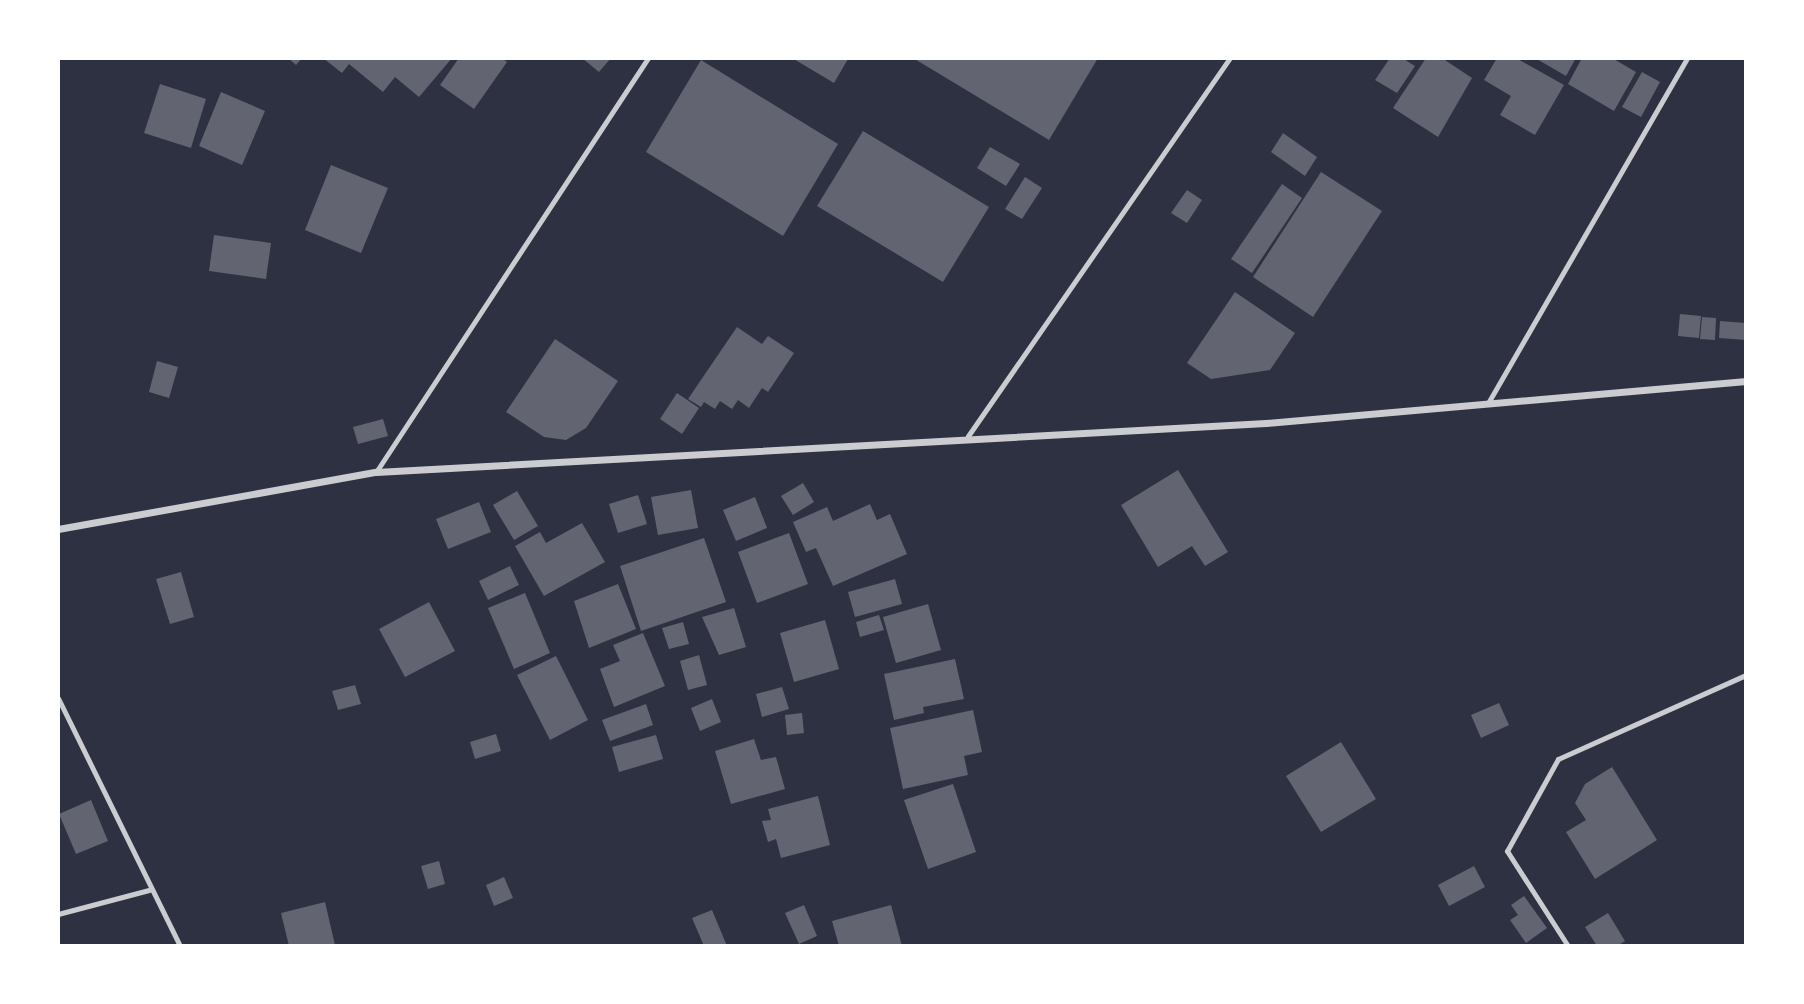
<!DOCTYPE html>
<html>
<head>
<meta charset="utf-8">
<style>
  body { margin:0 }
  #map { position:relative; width:1804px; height:1004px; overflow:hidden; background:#2d3142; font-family:"Golos Text",sans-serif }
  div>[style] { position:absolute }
  .building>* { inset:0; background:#626471 }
  .service>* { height:5px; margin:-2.5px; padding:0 2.5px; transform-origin:2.5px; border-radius:2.5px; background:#caccd0 }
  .minor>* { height:7px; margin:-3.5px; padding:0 3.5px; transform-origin:3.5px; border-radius:3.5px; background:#caccd0 }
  span { translate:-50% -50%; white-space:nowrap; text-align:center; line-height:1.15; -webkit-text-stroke:7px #fff; paint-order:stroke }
  .frame { position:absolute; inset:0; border:60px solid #fff; pointer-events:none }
</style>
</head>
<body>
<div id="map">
  <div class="building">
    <div style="clip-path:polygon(288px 58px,302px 58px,296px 65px)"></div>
    <div style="clip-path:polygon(323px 58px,452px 58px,419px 97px,395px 77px,383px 92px,349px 64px,342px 73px)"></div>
    <div style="clip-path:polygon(459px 58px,502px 58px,507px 62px,474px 109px,440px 85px)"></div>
    <div style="clip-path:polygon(582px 58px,611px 58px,599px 72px)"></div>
    <div style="clip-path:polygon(792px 58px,845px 58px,848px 59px,834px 83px)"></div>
    <div style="clip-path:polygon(913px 58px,1098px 58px,1049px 140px)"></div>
    <div style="clip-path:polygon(1390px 58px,1402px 58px,1415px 66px,1397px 93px,1375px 80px)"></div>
    <div style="clip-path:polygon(1426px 58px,1442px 58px,1472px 78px,1438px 137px,1393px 108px)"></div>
    <div style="clip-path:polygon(1497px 58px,1516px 58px,1564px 85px,1535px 135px,1500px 115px,1511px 96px,1484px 80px)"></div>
    <div style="clip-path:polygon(1535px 58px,1576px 58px,1566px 76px)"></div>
    <div style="clip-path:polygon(1582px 58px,1612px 58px,1636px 72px,1614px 111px,1568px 84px)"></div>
    <div style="clip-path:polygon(701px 60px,838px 144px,783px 236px,646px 152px)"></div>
    <div style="clip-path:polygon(1642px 72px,1660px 82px,1641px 117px,1622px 107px)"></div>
    <div style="clip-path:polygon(160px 84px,206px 99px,191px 148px,144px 133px)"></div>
    <div style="clip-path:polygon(221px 92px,265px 111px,242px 165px,199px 146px)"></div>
    <div style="clip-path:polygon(863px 131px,989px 207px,943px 282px,817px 206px)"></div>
    <div style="clip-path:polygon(1283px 133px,1317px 157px,1305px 176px,1271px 152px)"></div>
    <div style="clip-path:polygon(990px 147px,1020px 164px,1006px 186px,977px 168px)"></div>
    <div style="clip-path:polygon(331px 165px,388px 188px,361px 253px,305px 230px)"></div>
    <div style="clip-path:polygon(1321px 172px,1382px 211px,1313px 317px,1253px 277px)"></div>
    <div style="clip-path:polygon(1025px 177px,1042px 188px,1022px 219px,1005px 209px)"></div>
    <div style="clip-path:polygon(1282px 184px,1302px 198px,1252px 273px,1231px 259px)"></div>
    <div style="clip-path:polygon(1187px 190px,1202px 200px,1187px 223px,1171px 213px)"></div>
    <div style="clip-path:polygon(214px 235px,271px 243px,266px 279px,209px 271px)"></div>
    <div style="clip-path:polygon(1235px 292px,1295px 333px,1270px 370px,1211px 379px,1187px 363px)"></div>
    <div style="clip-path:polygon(1680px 314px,1701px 316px,1699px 338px,1678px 336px)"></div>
    <div style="clip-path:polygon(1702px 317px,1716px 318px,1715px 340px,1700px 339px)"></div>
    <div style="clip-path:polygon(1720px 321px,1746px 323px,1746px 340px,1719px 338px)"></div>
    <div style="clip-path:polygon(737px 327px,762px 344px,768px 336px,794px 353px,768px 392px,762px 388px,749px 408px,738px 400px,732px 409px,720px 401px,715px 409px,704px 402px,701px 407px,688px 399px)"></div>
    <div style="clip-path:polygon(555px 339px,618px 381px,586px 428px,566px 440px,544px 437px,506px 412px)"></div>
    <div style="clip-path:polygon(157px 361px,178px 367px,169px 398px,149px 392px)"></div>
    <div style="clip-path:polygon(677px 393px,699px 408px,682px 434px,660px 419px)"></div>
    <div style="clip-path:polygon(383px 419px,388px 436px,358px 444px,353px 427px)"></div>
    <div style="clip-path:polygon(1178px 470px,1228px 552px,1205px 566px,1192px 546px,1158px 567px,1121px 505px)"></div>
    <div style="clip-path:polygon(803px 483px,814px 502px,793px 515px,781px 496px)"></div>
    <div style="clip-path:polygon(691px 490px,698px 528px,658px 535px,651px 497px)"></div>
    <div style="clip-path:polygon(517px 491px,538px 526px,514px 540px,493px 505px)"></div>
    <div style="clip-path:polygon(638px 495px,647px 524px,618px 533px,609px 504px)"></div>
    <div style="clip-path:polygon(755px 497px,767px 528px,736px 541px,723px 510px)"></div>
    <div style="clip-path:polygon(479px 502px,491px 532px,448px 549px,436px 519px)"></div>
    <div style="clip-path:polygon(870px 504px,877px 520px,890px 514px,907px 554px,833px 586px,816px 548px,806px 552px,793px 522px,827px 507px,833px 521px)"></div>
    <div style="clip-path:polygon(582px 523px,605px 562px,544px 596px,515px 546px,540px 532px,546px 543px)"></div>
    <div style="clip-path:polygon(789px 533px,808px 584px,757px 603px,738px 552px)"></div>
    <div style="clip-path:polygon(704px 538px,726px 602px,641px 631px,620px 566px)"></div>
    <div style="clip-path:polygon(510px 566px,519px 585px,488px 600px,479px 581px)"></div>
    <div style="clip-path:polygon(181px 572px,194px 617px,170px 624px,156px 579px)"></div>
    <div style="clip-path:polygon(895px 579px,902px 604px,855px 617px,848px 592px)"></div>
    <div style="clip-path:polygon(618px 584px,636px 629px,589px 648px,574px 601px)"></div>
    <div style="clip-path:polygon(525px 593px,550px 653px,514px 669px,488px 608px)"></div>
    <div style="clip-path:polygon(429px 602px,455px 651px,405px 677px,379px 629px)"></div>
    <div style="clip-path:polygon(928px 604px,941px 650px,896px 663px,883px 617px)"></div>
    <div style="clip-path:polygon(734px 608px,746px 647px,719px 655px,702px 617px)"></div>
    <div style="clip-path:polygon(879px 615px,884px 630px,860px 637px,856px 622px)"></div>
    <div style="clip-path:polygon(825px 620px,839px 669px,794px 682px,780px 633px)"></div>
    <div style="clip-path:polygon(683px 622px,689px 644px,669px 649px,662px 628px)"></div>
    <div style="clip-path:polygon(643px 633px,665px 686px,614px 707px,600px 669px,620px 661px,613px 645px)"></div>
    <div style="clip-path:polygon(699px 655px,707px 685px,688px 690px,680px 661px)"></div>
    <div style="clip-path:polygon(556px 656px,588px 720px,550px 740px,517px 675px)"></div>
    <div style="clip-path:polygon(955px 659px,964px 699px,923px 707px,924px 713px,894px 720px,884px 674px)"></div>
    <div style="clip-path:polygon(355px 685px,361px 704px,338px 710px,332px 691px)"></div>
    <div style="clip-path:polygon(782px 687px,789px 709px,762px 717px,756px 694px)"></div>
    <div style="clip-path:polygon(712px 699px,721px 722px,700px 731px,691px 708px)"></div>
    <div style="clip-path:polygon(1499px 703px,1509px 725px,1481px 738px,1471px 715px)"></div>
    <div style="clip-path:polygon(646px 704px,653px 725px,610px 741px,602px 720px)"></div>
    <div style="clip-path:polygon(973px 710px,982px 752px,964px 756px,968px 775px,903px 789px,890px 728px)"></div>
    <div style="clip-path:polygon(802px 713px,804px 733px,787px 735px,785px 715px)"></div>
    <div style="clip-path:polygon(496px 734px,501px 751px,475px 759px,470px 742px)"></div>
    <div style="clip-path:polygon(656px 735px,663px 759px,619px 772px,612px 747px)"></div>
    <div style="clip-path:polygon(754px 739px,761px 760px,776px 757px,785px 789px,731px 804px,715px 751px)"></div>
    <div style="clip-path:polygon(1341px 742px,1376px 799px,1321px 832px,1286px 776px)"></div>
    <div style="clip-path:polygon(1612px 767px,1657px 840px,1595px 879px,1566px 832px,1586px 820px,1575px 803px,1585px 784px)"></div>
    <div style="clip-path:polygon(953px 784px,976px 852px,928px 869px,904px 800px)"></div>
    <div style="clip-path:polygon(818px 796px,830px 845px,781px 858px,776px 839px,768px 842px,762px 821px,771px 820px,768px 809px)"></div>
    <div style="clip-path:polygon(91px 800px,108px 841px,76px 854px,59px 814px)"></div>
    <div style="clip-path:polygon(439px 861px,445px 884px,428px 889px,421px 866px)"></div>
    <div style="clip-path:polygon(1474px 866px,1485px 887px,1449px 906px,1438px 885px)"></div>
    <div style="clip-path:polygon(504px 877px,513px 898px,494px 906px,486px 885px)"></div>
    <div style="clip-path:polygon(1524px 896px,1547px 928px,1526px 943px,1510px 920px,1518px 915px,1511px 905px)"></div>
    <div style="clip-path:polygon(325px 902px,335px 945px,289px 946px,281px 913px)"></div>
    <div style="clip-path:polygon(804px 905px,817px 936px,799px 944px,785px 913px)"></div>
    <div style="clip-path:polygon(891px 905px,902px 946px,839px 946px,832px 921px)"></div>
    <div style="clip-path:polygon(712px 910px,727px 946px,704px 946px,692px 918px)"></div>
    <div style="clip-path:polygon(1608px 913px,1625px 941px,1617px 946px,1597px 946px,1585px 927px)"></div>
  </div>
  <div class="service">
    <div style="left:1488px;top:403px;width:398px;rotate:-60deg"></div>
    <div style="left:968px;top:436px;width:460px;rotate:-55.3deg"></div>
    <div style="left:376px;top:472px;width:495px;rotate:-56.7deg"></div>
    <div style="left:58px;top:698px;width:276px;rotate:63.8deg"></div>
    <div style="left:58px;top:914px;width:94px;rotate:-14.8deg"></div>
    <div style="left:1568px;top:946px;width:113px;rotate:-122.7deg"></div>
    <div style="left:1507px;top:851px;width:105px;rotate:-61deg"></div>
    <div style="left:1558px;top:759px;width:206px;rotate:-24.1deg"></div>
  </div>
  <div class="minor">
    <div style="left:58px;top:529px;width:323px;rotate:-10.2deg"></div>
    <div style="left:376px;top:472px;width:891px;rotate:-3.15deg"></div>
    <div style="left:1266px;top:423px;width:482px;rotate:-5deg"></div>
  </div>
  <div class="frame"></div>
</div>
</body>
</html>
